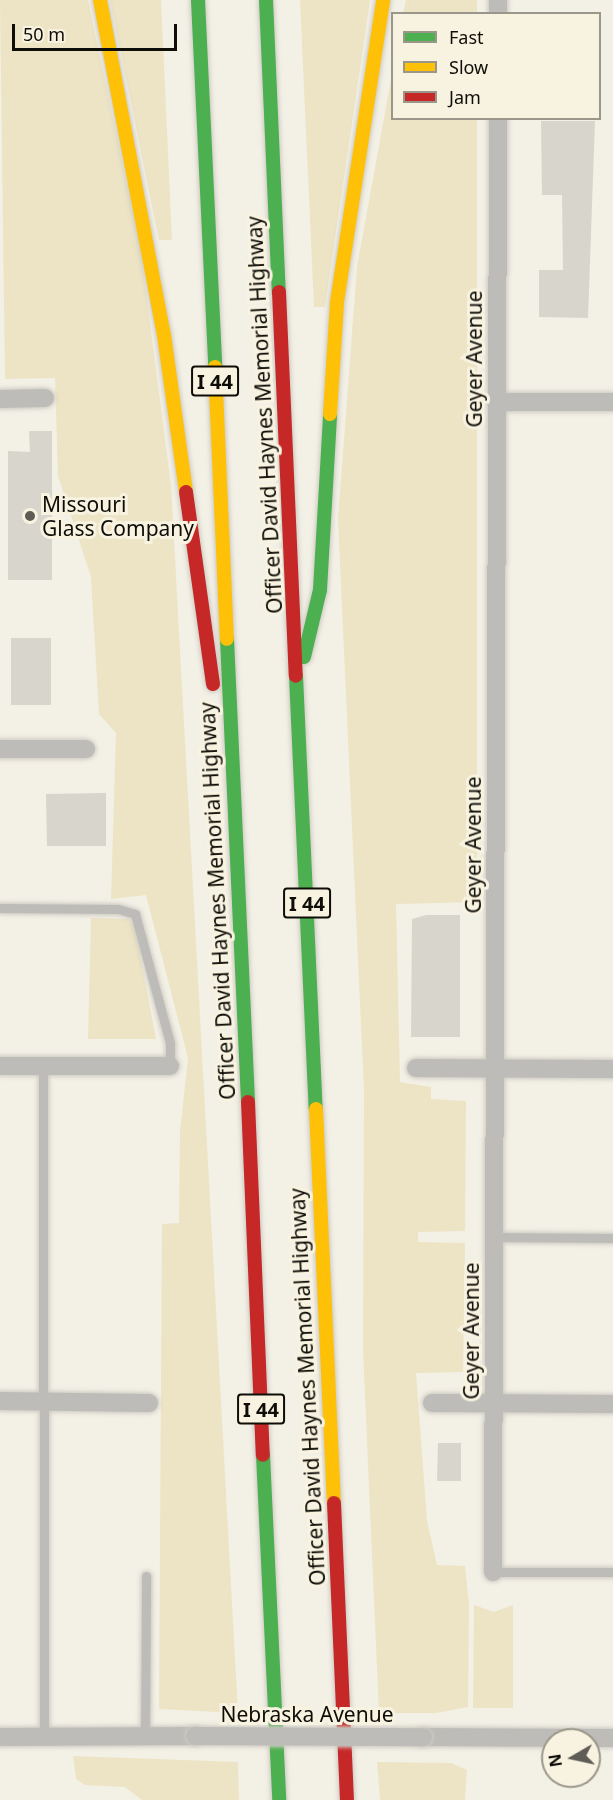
<!DOCTYPE html>
<html>
<head>
<meta charset="utf-8">
<style>
  body { margin:0 }
  #map { position:relative; width:613px; height:1800px; overflow:hidden; background:#f3f0e6; font-family:"Noto Sans",sans-serif }
  div>[style] { position:absolute }
  .green>* { inset:0; background:#ece4c4 }
  .building>* { inset:0; background:#d8d5cd }
  .roads { filter:drop-shadow(0 0 2px #cecbc3) drop-shadow(0 0 2px #cecbc3) }
  .lane>* { height:9px; margin:-4.5px; padding:0 4.5px; transform-origin:4.5px; border-radius:4.5px; background:#bdbcb8 }
  .street>* { height:18px; margin:-9px; padding:0 9px; transform-origin:9px; border-radius:9px; background:#bdbcb8 }
  .fast>* { height:14px; margin:-7px; padding:0 7px; transform-origin:7px; border-radius:7px; background:#4caf50 }
  .slow>* { height:14px; margin:-7px; padding:0 7px; transform-origin:7px; border-radius:7px; background:#ffc107 }
  .jam>* { height:14px; margin:-7px; padding:0 7px; transform-origin:7px; border-radius:7px; background:#c62828 }
  .bridges { filter:drop-shadow(0 0 2px #cecbc3) drop-shadow(0 0 2px #cecbc3) }
  .street-bridge>* { height:18px; margin:-9px; padding:0 9px; transform-origin:9px; border-radius:9px; background:#bdbcb8 }
  .dots>* { width:16px; height:16px; translate:-50% -50%; box-sizing:border-box; border:3px solid #f8f3e1; border-radius:50% }
  span { translate:-50% -50%; white-space:nowrap; text-align:center; line-height:1.15; -webkit-text-stroke:6px #f8f3e1; paint-order:stroke }
  .shield-label span { padding:2px 4px; background:#f8f3e1; border:2px solid; border-radius:4px; -webkit-text-stroke-width:0 }
  .shield-label { font-size:20px; color:#0e0d07; font-weight:700 }
  .street-label { font-size:21px; color:#0e0d07 }
  .poi-label { font-size:21px; color:#0e0d07 }
  .left { translate:0 -50%; text-align:left }
  .legend { position:absolute; left:391px; top:12px; width:210px; height:108px; box-sizing:border-box; background:#f8f3e1; border:2px solid #9a978a; margin:0; padding:8px 10px; list-style:none; font-size:18px; color:#0e0d07 }
  .legend li { display:flex; align-items:center; gap:12px; height:30px }
  .legend b { width:30px; border:2px solid #9a978a }
  .north { position:absolute; left:541px; top:1728px; width:60px; height:60px; box-sizing:border-box; background:#f8f3e1; border:2px solid #9a978a; border-radius:50%; rotate:261deg; font-size:16px; font-weight:700; line-height:24px; text-align:center; color:#0e0d07 }
  .north::after { content:''; display:block; margin:auto; width:21px; height:27px; background:#5e5c55; clip-path:polygon(50% 0,100% 100%,50% 72%,0 100%) }
  .scale { position:absolute; left:12px; top:24px; width:165px; height:27px; box-sizing:border-box; border:3px solid #0e0d07; border-top:0; padding-left:8px; font-size:18px; line-height:21px; white-space:nowrap; color:#0e0d07; -webkit-text-stroke:4px #f8f3e1; paint-order:stroke }
</style>
</head>
<body>
<div id="map">
  <div class="green">
    <div style="clip-path:polygon(0 0,88px 0,140px 247px,171px 485px,238px 1713px,159px 1709px,162px 1224px,179px 1223px,180px 1131px,188px 1058px,146px 895px,111px 899px,116px 733px,99px 714px,91px 577px,58px 476px,55px 378px,5px 379px)"></div>
    <div style="clip-path:polygon(110px 0,161px 0,172px 240px,159px 240px)"></div>
    <div style="clip-path:polygon(300px 0,370px 0,325px 307px,314px 307px)"></div>
    <div style="clip-path:polygon(406px 0,477px 0,477px 13px,403px 13px)"></div>
    <div style="clip-path:polygon(392px 74px,392px 118px,477px 119px,477px 902px,396px 904px,400px 1082px,431px 1087px,431px 1099px,466px 1101px,465px 1231px,418px 1232px,418px 1242px,465px 1243px,463px 1372px,416px 1373px,427px 1521px,437px 1565px,465px 1566px,469px 1605px,468px 1707px,436px 1713px,379px 1713px,363px 1350px,364px 1091px,338px 519px,357px 267px)"></div>
    <div style="clip-path:polygon(91px 918px,128px 919px,135px 928px,156px 1039px,88px 1039px)"></div>
    <div style="clip-path:polygon(474px 1605px,494px 1612px,513px 1605px,513px 1708px,473px 1708px)"></div>
    <div style="clip-path:polygon(73px 1756px,238px 1762px,239px 1800px,142px 1800px,125px 1787px,85px 1785px,76px 1779px)"></div>
    <div style="clip-path:polygon(377px 1762px,451px 1763px,467px 1770px,465px 1800px,380px 1800px)"></div>
  </div>
  <div class="building">
    <div style="clip-path:polygon(541px 121px,595px 121px,588px 318px,539px 317px,539px 270px,563px 270px,562px 195px,542px 195px)"></div>
    <div style="clip-path:polygon(29px 431px,52px 431px,52px 580px,8px 580px,8px 451px,30px 452px)"></div>
    <div style="clip-path:polygon(11px 638px,51px 638px,51px 705px,11px 705px)"></div>
    <div style="clip-path:polygon(106px 793px,106px 846px,47px 846px,46px 794px)"></div>
    <div style="clip-path:polygon(426px 915px,460px 915px,460px 1037px,411px 1037px,412px 919px)"></div>
    <div style="clip-path:polygon(438px 1443px,461px 1443px,461px 1481px,437px 1481px)"></div>
  </div>
  <div class="roads">
    <div class="lane">
      <div style="left:0;top:908px;width:118px;rotate:0.5deg"></div>
      <div style="left:118px;top:909px;width:18px;rotate:16deg"></div>
      <div style="left:135px;top:914px;width:134px;rotate:74.8deg"></div>
      <div style="left:170px;top:1043px;width:23px;rotate:90deg"></div>
      <div style="left:43px;top:1066px;width:671px;rotate:89.91deg"></div>
      <div style="left:494px;top:1237px;width:119px;rotate:0.5deg"></div>
      <div style="left:493px;top:1572px;width:120px"></div>
      <div style="left:145px;top:1737px;width:161px;rotate:-89.6deg"></div>
    </div>
    <div class="street">
      <div style="left:498px;top:14px;width:14px;rotate:-90deg"></div>
      <div style="left:0;top:399px;width:45px;rotate:-1.3deg"></div>
      <div style="left:496px;top:402px;width:117px"></div>
      <div style="left:0;top:749px;width:86px"></div>
      <div style="left:0;top:1066px;width:170px"></div>
      <div style="left:416px;top:1068px;width:197px;rotate:0.3deg"></div>
      <div style="left:0;top:1401px;width:149px;rotate:0.8deg"></div>
      <div style="left:432px;top:1403px;width:181px;rotate:0.3deg"></div>
      <div style="left:493px;top:1572px;width:1454px;rotate:-89.8deg"></div>
      <div style="left:0;top:1737px;width:195px;rotate:-0.3deg"></div>
      <div style="left:423px;top:1737px;width:190px;rotate:0.3deg"></div>
    </div>
    <div class="fast">
      <div style="left:198px;top:0;width:367px;rotate:87.3deg"></div>
      <div style="left:266px;top:0;width:292px;rotate:87.5deg"></div>
      <div style="left:227px;top:639px;width:463px;rotate:87.4deg"></div>
      <div style="left:304px;top:657px;width:69px;rotate:-76.6deg"></div>
      <div style="left:320px;top:590px;width:176px;rotate:-86.7deg"></div>
      <div style="left:296px;top:676px;width:433px;rotate:87.4deg"></div>
      <div style="left:263px;top:1455px;width:345px;rotate:87.3deg"></div>
    </div>
    <div class="slow">
      <div style="left:100px;top:0;width:341px;rotate:79.2deg"></div>
      <div style="left:164px;top:335px;width:159px;rotate:82deg"></div>
      <div style="left:215px;top:367px;width:272px;rotate:87.5deg"></div>
      <div style="left:330px;top:414px;width:112px;rotate:-86.4deg"></div>
      <div style="left:337px;top:302px;width:305px;rotate:-81.3deg"></div>
      <div style="left:316px;top:1109px;width:394px;rotate:87.4deg"></div>
    </div>
    <div class="jam">
      <div style="left:279px;top:292px;width:384px;rotate:87.5deg"></div>
      <div style="left:186px;top:492px;width:194px;rotate:82deg"></div>
      <div style="left:248px;top:1102px;width:353px;rotate:87.6deg"></div>
      <div style="left:334px;top:1503px;width:297px;rotate:87.5deg"></div>
    </div>
  </div>
  <div class="bridges">
    <div class="street-bridge">
      <div style="left:195px;top:1736px;width:228px;rotate:0.3deg"></div>
    </div>
  </div>
  <div class="dots">
    <div style="left:30px;top:516px;background:#5e5c55"></div>
  </div>
  <div class="shield-label">
    <span style="left:215px;top:381px">I 44</span>
    <span style="left:307px;top:903px">I 44</span>
    <span style="left:261px;top:1409px">I 44</span>
  </div>
  <div class="street-label">
    <span style="left:474px;top:359px;rotate:-90deg">Geyer Avenue</span>
    <span style="left:264px;top:415px;rotate:-93deg">Officer David Haynes Memorial Highway</span>
    <span style="left:473px;top:845px;rotate:-90deg">Geyer Avenue</span>
    <span style="left:217px;top:901px;rotate:-93deg">Officer David Haynes Memorial Highway</span>
    <span style="left:471px;top:1331px;rotate:-90deg">Geyer Avenue</span>
    <span style="left:307px;top:1387px;rotate:-93deg">Officer David Haynes Memorial Highway</span>
    <span style="left:307px;top:1714px">Nebraska Avenue</span>
  </div>
  <div class="poi-label">
    <span class="left" style="left:42px;top:516px">Missouri<br>Glass Company</span>
  </div>
  <ul class="legend">
  <li><b style="height:8px;background:#4caf50"></b>Fast</li>
  <li><b style="height:8px;background:#ffc107"></b>Slow</li>
  <li><b style="height:8px;background:#c62828"></b>Jam</li>
  </ul>
  <div class="north">N</div>
  <div class="scale">50 m</div>
</div>
</body>
</html>
